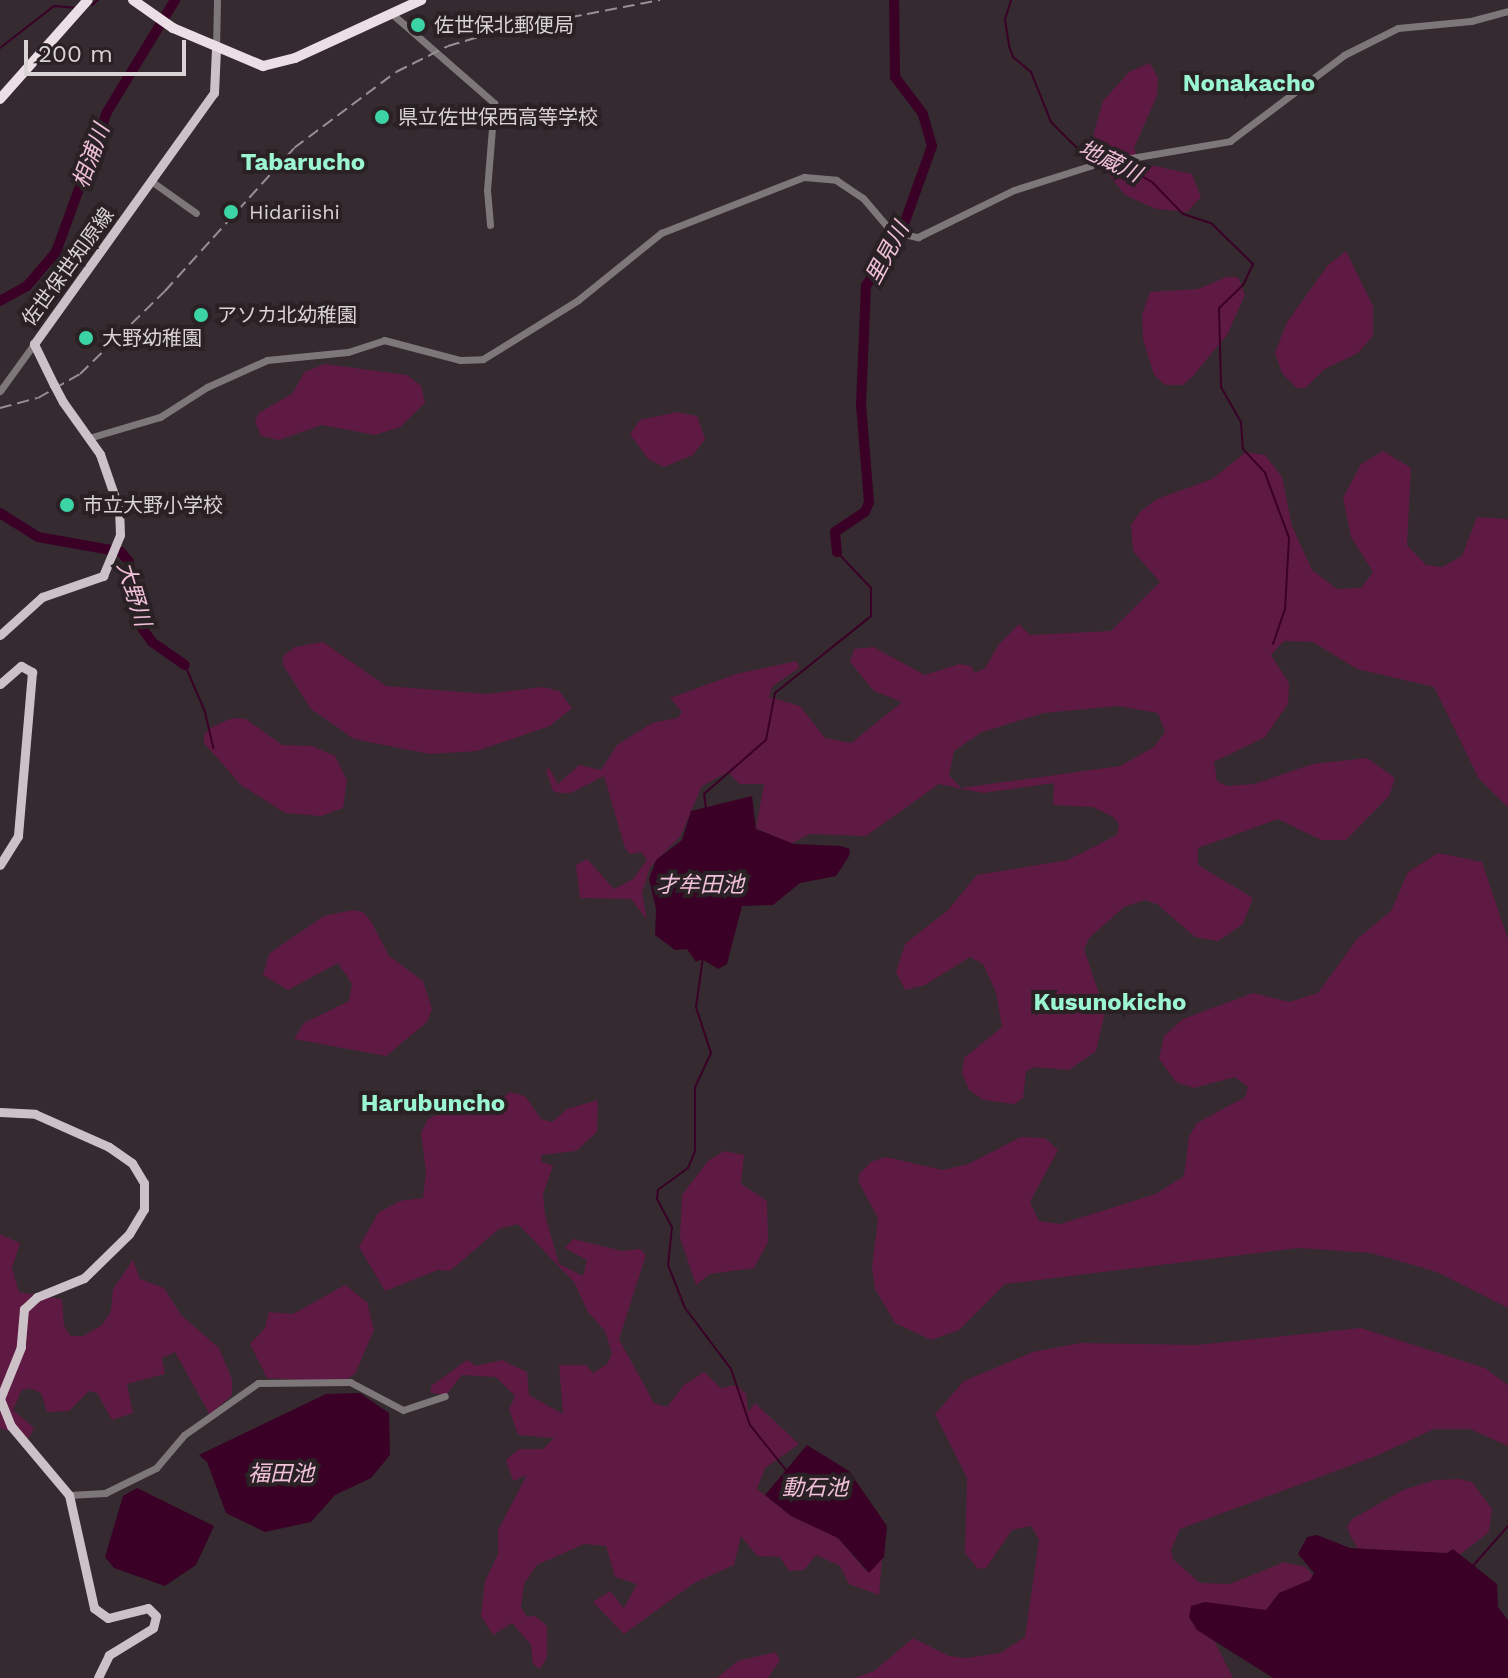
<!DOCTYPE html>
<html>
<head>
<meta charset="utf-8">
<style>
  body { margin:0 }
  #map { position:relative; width:1508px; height:1678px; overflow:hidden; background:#342a2f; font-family:"Work Sans","Noto Sans JP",sans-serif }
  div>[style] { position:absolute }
  .green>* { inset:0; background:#5f1a44 }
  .water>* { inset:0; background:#3a0026 }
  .stream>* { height:2px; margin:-1px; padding:0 1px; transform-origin:1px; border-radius:1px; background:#3a0026 }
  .river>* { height:10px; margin:-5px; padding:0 5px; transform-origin:5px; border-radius:5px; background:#3a0026 }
  .minor>* { height:7px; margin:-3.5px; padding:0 3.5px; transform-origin:3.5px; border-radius:3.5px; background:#7d777a }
  .major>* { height:9px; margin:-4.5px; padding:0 4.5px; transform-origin:4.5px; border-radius:4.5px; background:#ccc1c6 }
  .highway>* { height:10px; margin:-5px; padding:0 5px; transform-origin:5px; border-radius:5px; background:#ecdee5 }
  .rail>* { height:2px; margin-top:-1px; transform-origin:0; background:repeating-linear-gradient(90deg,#978f93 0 12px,transparent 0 18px) }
  .major-bridge>* { height:9px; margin:-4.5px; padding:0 4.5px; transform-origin:4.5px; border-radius:4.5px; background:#ccc1c6 }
  .dots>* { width:22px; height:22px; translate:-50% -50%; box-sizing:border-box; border:4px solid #2a2125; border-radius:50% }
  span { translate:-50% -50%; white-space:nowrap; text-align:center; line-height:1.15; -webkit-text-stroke:8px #2a2125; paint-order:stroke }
  .poi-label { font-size:20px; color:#dad3d6 }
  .left { translate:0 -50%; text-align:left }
  .street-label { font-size:20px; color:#dad3d6 }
  .water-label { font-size:22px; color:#f1c0d9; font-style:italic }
  .quarter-label { font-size:24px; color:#9bf5d1; font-weight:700 }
  .scale { position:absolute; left:24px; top:40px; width:162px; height:36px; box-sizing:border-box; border:4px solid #dad3d6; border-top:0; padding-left:10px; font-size:24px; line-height:28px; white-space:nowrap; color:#dad3d6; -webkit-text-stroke:6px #2a2125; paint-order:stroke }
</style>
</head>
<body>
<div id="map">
  <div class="green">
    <div style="clip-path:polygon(1150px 63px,1158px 78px,1157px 96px,1134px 148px,1141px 163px,1192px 174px,1201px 197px,1187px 212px,1156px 209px,1125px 195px,1098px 161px,1093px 136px,1103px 101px,1129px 72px)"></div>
    <div style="clip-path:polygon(1346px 251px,1373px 306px,1373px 336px,1358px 353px,1325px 369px,1305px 388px,1297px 388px,1282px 373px,1275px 353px,1287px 322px,1328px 265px)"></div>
    <div style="clip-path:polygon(1226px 277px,1238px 277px,1245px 295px,1227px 335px,1193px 376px,1183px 385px,1165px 385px,1154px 375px,1143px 339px,1142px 315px,1150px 292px,1198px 289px)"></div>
    <div style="clip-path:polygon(325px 364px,407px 375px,421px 386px,425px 403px,400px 427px,375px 435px,322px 425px,279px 440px,261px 436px,255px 421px,259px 413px,293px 393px,304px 372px)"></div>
    <div style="clip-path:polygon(677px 412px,697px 416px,705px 439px,693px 455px,664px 467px,648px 459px,630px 434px,640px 420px)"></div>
    <div style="clip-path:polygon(evenodd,1383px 451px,1411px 468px,1407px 545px,1426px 565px,1442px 567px,1462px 556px,1477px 517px,1508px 519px,1508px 807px,1479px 779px,1434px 687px,1357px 669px,1313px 642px,1284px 641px,1271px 655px,1289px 683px,1288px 704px,1265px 737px,1214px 762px,1217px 781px,1227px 786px,1254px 784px,1313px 764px,1367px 758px,1395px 778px,1389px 796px,1346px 840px,1321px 840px,1278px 819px,1198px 848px,1198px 865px,1253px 898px,1243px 924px,1218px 941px,1195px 937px,1157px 904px,1145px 900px,1124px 907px,1089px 938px,1084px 949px,1105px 1012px,1096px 1051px,1069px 1070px,1035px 1067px,1026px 1071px,1023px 1098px,1015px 1104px,983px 1100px,969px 1090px,962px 1073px,964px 1058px,1002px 1027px,996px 992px,983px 964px,970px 957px,925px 985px,905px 990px,896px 972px,905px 944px,948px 910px,977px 875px,1068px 860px,1117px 835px,1119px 824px,1113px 817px,1093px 807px,1053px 805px,1054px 783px,983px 793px,939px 784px,866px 836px,810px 834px,790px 844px,756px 828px,764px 784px,739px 784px,728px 772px,702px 786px,680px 837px,650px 867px,642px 893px,647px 920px,631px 899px,580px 898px,576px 865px,587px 859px,614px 889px,633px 879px,647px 860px,641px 852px,630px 854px,625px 848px,604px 776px,571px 793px,560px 793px,553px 791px,546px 770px,549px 768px,558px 784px,579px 765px,601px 770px,617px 745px,652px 723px,677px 718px,682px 712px,670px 698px,736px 674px,797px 661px,799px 668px,773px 686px,769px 697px,800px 706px,825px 738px,851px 743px,902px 702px,874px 691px,850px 662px,854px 649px,873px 647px,925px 675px,959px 664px,971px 666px,975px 673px,985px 668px,999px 644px,1019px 624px,1030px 635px,1111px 631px,1160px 582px,1133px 551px,1131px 525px,1140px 512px,1157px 499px,1212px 479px,1246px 452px,1265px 455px,1282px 477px,1292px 526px,1312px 570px,1337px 589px,1361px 588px,1373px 572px,1351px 537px,1343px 498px,1361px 464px,1383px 451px,1117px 706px,1158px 713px,1165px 732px,1154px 747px,1120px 766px,961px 788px,949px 775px,954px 751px,982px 732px,1044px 713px,1117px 706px)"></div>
    <div style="clip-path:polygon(323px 642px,386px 686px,487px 694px,542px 687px,559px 691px,572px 708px,550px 726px,477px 751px,430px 754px,354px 739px,311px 709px,283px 665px,283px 656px,295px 647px)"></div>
    <div style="clip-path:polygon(233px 718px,246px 719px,282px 745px,312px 746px,335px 756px,347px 780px,343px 808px,322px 816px,285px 813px,241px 785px,204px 743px,204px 734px,212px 727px)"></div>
    <div style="clip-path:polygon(1438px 853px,1482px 862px,1508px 939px,1508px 1308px,1437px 1272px,1371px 1253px,1299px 1248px,1005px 1284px,959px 1330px,931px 1340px,895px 1323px,875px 1289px,872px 1267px,878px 1218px,859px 1183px,859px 1174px,871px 1162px,886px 1157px,943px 1170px,968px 1164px,1021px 1137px,1045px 1138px,1058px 1150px,1030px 1202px,1039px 1221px,1060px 1224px,1156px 1194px,1184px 1176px,1189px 1137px,1197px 1123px,1245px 1097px,1248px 1087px,1235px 1077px,1194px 1088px,1176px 1082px,1159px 1059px,1164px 1036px,1183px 1019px,1253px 993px,1289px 1002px,1318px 993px,1357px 939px,1391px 911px,1408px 872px)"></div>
    <div style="clip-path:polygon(353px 910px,363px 912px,372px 923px,389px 956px,423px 981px,432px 1009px,427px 1022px,386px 1056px,294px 1039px,304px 1023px,349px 1001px,352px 984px,338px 963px,288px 990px,263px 975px,269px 954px,290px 939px,324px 916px)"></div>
    <div style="clip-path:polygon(510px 1092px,525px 1096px,541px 1119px,552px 1122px,567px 1109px,598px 1100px,597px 1132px,576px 1151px,541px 1155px,542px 1162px,553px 1166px,543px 1194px,545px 1215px,559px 1264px,583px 1276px,587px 1260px,565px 1248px,573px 1239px,622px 1251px,640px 1249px,646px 1255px,619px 1339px,654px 1403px,667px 1407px,684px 1385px,704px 1372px,721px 1388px,737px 1385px,746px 1394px,748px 1412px,755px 1403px,799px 1444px,765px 1468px,757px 1489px,791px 1516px,838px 1538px,866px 1571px,882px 1558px,879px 1595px,849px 1584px,840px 1566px,816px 1555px,804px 1570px,789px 1571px,780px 1557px,757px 1556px,741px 1536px,734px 1565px,694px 1583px,624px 1634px,593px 1602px,610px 1591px,624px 1608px,637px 1584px,615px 1577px,606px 1546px,584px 1544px,537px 1565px,524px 1584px,521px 1607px,527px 1617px,535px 1616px,547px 1626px,547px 1657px,540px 1669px,533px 1664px,531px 1645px,512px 1623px,493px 1635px,481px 1616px,485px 1581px,498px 1554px,498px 1530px,527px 1475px,513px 1481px,506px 1460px,519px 1449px,543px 1449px,554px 1438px,518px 1435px,509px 1409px,515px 1396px,496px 1377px,462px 1375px,446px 1395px,431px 1393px,431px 1386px,467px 1360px,476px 1366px,502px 1360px,527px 1372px,529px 1395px,563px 1414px,559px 1365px,586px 1365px,593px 1373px,607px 1364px,612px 1354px,605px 1331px,588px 1312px,574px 1282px,518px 1224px,499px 1229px,450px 1271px,438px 1270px,385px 1291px,359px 1247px,378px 1213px,400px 1201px,423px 1198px,426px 1172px,421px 1133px,428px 1119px,463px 1102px,472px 1110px,492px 1107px)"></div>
    <div style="clip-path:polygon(724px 1151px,744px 1155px,741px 1184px,767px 1201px,768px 1242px,754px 1268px,710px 1274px,696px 1285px,680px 1238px,682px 1195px,708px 1161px)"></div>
    <div style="clip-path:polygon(0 1234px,20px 1243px,12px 1268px,19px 1292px,62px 1299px,64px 1326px,71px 1336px,83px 1336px,102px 1325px,111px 1311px,113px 1289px,133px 1260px,140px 1279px,164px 1288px,181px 1315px,219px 1348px,232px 1379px,232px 1395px,210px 1415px,175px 1352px,162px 1358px,165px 1374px,127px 1384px,133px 1413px,112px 1420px,97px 1393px,89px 1391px,69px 1411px,47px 1412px,41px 1393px,29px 1388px,21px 1391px,13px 1410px,34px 1428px,29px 1438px,0 1428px)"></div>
    <div style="clip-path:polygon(345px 1285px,367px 1302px,374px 1330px,355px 1374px,342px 1382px,267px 1378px,250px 1344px,265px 1328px,269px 1312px,293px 1314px)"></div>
    <div style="clip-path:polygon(1361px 1328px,1485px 1368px,1508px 1385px,1508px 1446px,1470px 1429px,1434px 1429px,1376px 1456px,1180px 1529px,1171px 1550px,1173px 1559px,1200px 1583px,1230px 1584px,1284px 1562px,1306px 1567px,1323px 1588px,1213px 1638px,1233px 1678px,854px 1678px,874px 1671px,913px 1638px,949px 1656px,966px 1658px,1000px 1653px,1025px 1637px,1039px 1540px,1031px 1526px,1012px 1530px,986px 1568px,978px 1569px,965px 1553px,967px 1478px,935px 1414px,964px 1381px,1033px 1352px,1081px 1343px,1196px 1345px)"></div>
    <div style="clip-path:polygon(1460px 1479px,1472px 1482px,1492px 1509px,1489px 1532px,1462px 1553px,1424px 1569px,1360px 1552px,1351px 1537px,1347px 1527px,1352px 1519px,1403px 1490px,1435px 1480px)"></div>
    <div style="clip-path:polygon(776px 1652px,780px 1660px,768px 1678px,717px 1678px,738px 1661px)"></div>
  </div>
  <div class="water">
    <div style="clip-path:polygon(752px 796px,756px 829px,794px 844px,841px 846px,850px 849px,849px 856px,836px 876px,800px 883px,773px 905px,742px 906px,727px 964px,718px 969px,702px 959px,696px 962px,687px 949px,675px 950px,655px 935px,656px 909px,649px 879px,656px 860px,682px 840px,691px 811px)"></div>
    <div style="clip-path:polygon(360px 1393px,389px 1413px,390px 1455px,371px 1478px,335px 1495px,311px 1522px,265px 1532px,226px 1513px,207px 1462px,199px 1455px,326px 1394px)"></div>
    <div style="clip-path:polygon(807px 1445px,849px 1471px,887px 1526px,884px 1557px,869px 1573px,838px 1538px,791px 1516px,765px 1495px)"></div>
    <div style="clip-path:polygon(137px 1488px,214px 1526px,196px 1565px,165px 1586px,114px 1568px,105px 1557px,123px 1496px)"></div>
    <div style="clip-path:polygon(1317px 1535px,1350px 1548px,1447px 1553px,1453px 1549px,1497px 1584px,1498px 1607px,1508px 1620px,1508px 1678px,1273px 1678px,1197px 1630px,1189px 1617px,1191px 1606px,1205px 1602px,1266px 1610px,1279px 1593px,1310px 1580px,1314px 1573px,1298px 1554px,1307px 1537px)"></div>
  </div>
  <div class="stream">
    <div style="left:1011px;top:0;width:21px;rotate:107deg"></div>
    <div style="left:1005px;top:20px;width:26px;rotate:81deg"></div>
    <div style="left:1009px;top:46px;width:12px;rotate:70deg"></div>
    <div style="left:1013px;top:57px;width:23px;rotate:40deg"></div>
    <div style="left:1031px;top:72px;width:54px;rotate:68.2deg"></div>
    <div style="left:1051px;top:122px;width:35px;rotate:45deg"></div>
    <div style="left:1076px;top:147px;width:35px;rotate:18deg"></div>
    <div style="left:92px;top:5px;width:8px;rotate:-40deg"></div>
    <div style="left:0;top:48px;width:68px;rotate:-37.9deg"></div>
    <div style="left:54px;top:6px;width:21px;rotate:5deg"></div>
    <div style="left:1119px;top:163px;width:39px;rotate:30deg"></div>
    <div style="left:1153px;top:183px;width:43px;rotate:45.9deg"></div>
    <div style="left:1183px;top:214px;width:29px;rotate:18deg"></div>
    <div style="left:1211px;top:223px;width:59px;rotate:44.3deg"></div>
    <div style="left:1253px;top:264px;width:23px;rotate:115deg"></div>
    <div style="left:1243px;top:285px;width:33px;rotate:136deg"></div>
    <div style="left:1219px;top:308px;width:79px;rotate:88.5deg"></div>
    <div style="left:1221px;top:387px;width:40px;rotate:60.3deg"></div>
    <div style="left:1241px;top:422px;width:27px;rotate:86deg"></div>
    <div style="left:1243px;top:449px;width:33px;rotate:47deg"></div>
    <div style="left:1265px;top:473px;width:69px;rotate:69.7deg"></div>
    <div style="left:1289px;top:538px;width:71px;rotate:93.2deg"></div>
    <div style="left:1285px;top:609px;width:37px;rotate:109deg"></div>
    <div style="left:185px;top:665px;width:51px;rotate:66.9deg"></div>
    <div style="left:205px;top:712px;width:37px;rotate:77deg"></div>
    <div style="left:706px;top:808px;width:14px;rotate:-98deg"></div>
    <div style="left:704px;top:794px;width:82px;rotate:-41.1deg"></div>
    <div style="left:766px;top:740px;width:48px;rotate:-79.2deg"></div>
    <div style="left:775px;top:693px;width:123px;rotate:-38.7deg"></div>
    <div style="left:871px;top:616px;width:28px;rotate:-90deg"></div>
    <div style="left:871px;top:588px;width:50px;rotate:-133.4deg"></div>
    <div style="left:703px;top:957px;width:50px;rotate:98deg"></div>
    <div style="left:696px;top:1007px;width:48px;rotate:71.9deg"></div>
    <div style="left:711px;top:1053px;width:38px;rotate:115deg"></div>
    <div style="left:695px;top:1088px;width:63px;rotate:90deg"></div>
    <div style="left:695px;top:1151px;width:18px;rotate:112deg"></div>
    <div style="left:688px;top:1168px;width:37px;rotate:144deg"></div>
    <div style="left:658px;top:1190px;width:9px;rotate:96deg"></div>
    <div style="left:657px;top:1199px;width:32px;rotate:62deg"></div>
    <div style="left:672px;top:1227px;width:38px;rotate:96deg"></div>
    <div style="left:668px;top:1265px;width:46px;rotate:68.4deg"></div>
    <div style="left:685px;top:1308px;width:76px;rotate:53deg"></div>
    <div style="left:731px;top:1369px;width:59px;rotate:71.3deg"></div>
    <div style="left:750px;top:1425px;width:58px;rotate:51.3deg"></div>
    <div style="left:1472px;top:1567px;width:55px;rotate:-48.7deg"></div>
  </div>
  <div class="river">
    <div style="left:0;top:301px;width:31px;rotate:-29deg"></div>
    <div style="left:27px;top:286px;width:45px;rotate:-49.5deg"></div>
    <div style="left:56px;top:252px;width:149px;rotate:-70deg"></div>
    <div style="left:107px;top:112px;width:131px;rotate:-58.7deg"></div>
    <div style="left:0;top:513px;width:45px;rotate:32.3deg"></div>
    <div style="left:38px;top:537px;width:74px;rotate:10.1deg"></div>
    <div style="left:121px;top:552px;width:13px;rotate:51deg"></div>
    <div style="left:129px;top:562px;width:63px;rotate:80.8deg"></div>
    <div style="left:139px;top:624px;width:22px;rotate:54deg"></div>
    <div style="left:152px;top:642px;width:40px;rotate:34.9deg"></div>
    <div style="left:837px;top:552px;width:20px;rotate:-96deg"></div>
    <div style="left:835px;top:532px;width:36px;rotate:-34deg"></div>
    <div style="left:865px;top:512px;width:11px;rotate:-68deg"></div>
    <div style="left:869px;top:502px;width:97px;rotate:-94.7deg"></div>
    <div style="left:861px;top:405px;width:119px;rotate:-87.6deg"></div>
    <div style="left:866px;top:286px;width:70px;rotate:-57.9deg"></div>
    <div style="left:903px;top:227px;width:86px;rotate:-70.3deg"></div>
    <div style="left:932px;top:146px;width:33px;rotate:-106deg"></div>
    <div style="left:923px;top:114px;width:46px;rotate:-127.1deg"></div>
    <div style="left:895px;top:77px;width:77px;rotate:-90.7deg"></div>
  </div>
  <div class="minor">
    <div style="left:391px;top:13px;width:137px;rotate:41.1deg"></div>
    <div style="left:494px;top:103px;width:87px;rotate:94.6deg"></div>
    <div style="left:487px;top:190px;width:35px;rotate:85deg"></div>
    <div style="left:216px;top:49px;width:49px;rotate:-88.8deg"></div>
    <div style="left:151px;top:181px;width:55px;rotate:35.4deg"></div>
    <div style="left:0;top:391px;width:58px;rotate:-54.1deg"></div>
    <div style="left:92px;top:437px;width:71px;rotate:-16.4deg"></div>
    <div style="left:160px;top:417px;width:56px;rotate:-32.6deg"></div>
    <div style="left:207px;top:387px;width:66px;rotate:-24.2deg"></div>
    <div style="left:267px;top:360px;width:81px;rotate:-5.6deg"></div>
    <div style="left:348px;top:352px;width:38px;rotate:-18deg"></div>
    <div style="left:384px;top:340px;width:79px;rotate:14.7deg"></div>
    <div style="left:460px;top:360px;width:23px;rotate:-2deg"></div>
    <div style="left:483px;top:359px;width:112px;rotate:-31.8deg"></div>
    <div style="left:578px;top:300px;width:107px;rotate:-38.9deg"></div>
    <div style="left:661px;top:233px;width:154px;rotate:-21.4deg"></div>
    <div style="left:804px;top:177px;width:32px;rotate:5deg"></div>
    <div style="left:836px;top:180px;width:32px;rotate:34deg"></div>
    <div style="left:863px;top:198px;width:43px;rotate:49.7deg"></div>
    <div style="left:891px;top:231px;width:28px;rotate:13deg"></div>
    <div style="left:918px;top:237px;width:107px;rotate:-26.1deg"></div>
    <div style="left:1014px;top:190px;width:86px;rotate:-17.6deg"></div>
    <div style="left:1096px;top:164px;width:136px;rotate:-9.7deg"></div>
    <div style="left:1230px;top:141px;width:143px;rotate:-37deg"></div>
    <div style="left:1344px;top:55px;width:60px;rotate:-26.6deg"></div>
    <div style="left:1398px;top:28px;width:73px;rotate:-5.5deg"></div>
    <div style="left:1471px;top:21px;width:38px;rotate:-15deg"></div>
    <div style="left:69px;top:1495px;width:36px;rotate:-3deg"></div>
    <div style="left:105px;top:1493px;width:57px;rotate:-26.1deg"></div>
    <div style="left:156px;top:1468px;width:43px;rotate:-49.7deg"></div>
    <div style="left:184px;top:1435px;width:90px;rotate:-35.1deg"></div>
    <div style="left:258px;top:1383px;width:92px;rotate:-0.6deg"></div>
    <div style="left:350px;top:1382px;width:60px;rotate:27.8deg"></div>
    <div style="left:403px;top:1410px;width:44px;rotate:-18.4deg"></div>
  </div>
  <div class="major">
    <div style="left:54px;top:385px;width:46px;rotate:-116deg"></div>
    <div style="left:34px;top:344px;width:309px;rotate:-54.4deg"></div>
    <div style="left:214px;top:93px;width:44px;rotate:-87.4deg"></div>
    <div style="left:0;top:635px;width:57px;rotate:-42.1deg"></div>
    <div style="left:42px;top:597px;width:65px;rotate:-19deg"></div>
    <div style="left:103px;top:576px;width:44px;rotate:-67.5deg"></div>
    <div style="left:120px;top:535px;width:26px;rotate:-92deg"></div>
    <div style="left:119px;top:509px;width:58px;rotate:-109.1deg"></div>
    <div style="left:100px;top:454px;width:64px;rotate:-125.4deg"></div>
    <div style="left:0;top:684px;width:28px;rotate:-41deg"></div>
    <div style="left:21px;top:666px;width:13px;rotate:29deg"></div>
    <div style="left:32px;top:672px;width:165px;rotate:94.9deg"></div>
    <div style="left:18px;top:836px;width:34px;rotate:122deg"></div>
    <div style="left:0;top:1112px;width:35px;rotate:3deg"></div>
    <div style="left:35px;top:1114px;width:81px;rotate:24deg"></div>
    <div style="left:109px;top:1147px;width:28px;rotate:35deg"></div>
    <div style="left:132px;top:1163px;width:23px;rotate:59deg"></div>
    <div style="left:144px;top:1183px;width:26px;rotate:90deg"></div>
    <div style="left:144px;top:1209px;width:29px;rotate:121deg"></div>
    <div style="left:129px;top:1234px;width:63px;rotate:135.6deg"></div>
    <div style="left:84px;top:1278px;width:51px;rotate:158deg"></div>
    <div style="left:37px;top:1297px;width:18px;rotate:137deg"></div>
    <div style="left:24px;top:1309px;width:38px;rotate:95deg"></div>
    <div style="left:21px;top:1347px;width:56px;rotate:112deg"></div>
    <div style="left:0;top:1399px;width:29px;rotate:68deg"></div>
    <div style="left:11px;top:1426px;width:90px;rotate:50deg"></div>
    <div style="left:69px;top:1495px;width:116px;rotate:77.5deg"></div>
    <div style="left:94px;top:1608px;width:17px;rotate:36deg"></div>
    <div style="left:108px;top:1618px;width:41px;rotate:-14deg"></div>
    <div style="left:148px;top:1608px;width:11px;rotate:45deg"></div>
    <div style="left:156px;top:1616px;width:12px;rotate:104deg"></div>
    <div style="left:153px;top:1628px;width:52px;rotate:148.5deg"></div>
    <div style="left:109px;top:1655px;width:25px;rotate:116deg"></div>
  </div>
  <div class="highway">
    <div style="left:133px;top:0;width:49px;rotate:35deg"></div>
    <div style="left:173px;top:28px;width:98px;rotate:22.9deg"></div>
    <div style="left:263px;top:66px;width:33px;rotate:-14deg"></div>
    <div style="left:295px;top:58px;width:139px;rotate:-24.7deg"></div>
    <div style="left:0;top:99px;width:132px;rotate:-48.4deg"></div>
  </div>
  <div class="rail">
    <div style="left:0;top:408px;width:39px;rotate:-15deg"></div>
    <div style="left:38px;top:398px;width:48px;rotate:-29.7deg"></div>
    <div style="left:80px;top:374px;width:119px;rotate:-44.3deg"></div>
    <div style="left:165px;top:291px;width:193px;rotate:-47.9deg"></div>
    <div style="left:294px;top:148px;width:127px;rotate:-36.7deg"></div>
    <div style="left:396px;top:72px;width:58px;rotate:-26.6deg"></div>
    <div style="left:448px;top:46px;width:53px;rotate:-16.4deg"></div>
    <div style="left:499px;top:31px;width:164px;rotate:-10.9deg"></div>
  </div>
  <div class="major-bridge">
    <div style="left:54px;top:385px;width:19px;rotate:62deg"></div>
  </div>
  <div class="dots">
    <div style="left:418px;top:25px;background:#3cd4a4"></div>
    <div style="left:382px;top:117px;background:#3cd4a4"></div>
    <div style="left:231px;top:212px;background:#3cd4a4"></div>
    <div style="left:201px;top:315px;background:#3cd4a4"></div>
    <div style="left:86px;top:338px;background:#3cd4a4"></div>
    <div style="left:67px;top:505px;background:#3cd4a4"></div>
  </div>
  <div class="poi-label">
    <span class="left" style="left:434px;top:25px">佐世保北郵便局</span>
    <span class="left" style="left:398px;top:117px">県立佐世保西高等学校</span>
    <span class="left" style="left:249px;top:212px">Hidariishi</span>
    <span class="left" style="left:217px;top:315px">アソカ北幼稚園</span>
    <span class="left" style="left:102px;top:338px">大野幼稚園</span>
    <span class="left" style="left:83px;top:505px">市立大野小学校</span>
  </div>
  <div class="street-label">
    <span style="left:68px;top:267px;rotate:-54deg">佐世保世知原線</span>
  </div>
  <div class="water-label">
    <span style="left:91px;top:156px;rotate:-70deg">相浦川</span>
    <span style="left:1110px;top:161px;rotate:26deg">地蔵川</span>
    <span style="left:887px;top:253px;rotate:-62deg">里見川</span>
    <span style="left:134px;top:594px;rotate:73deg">大野川</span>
    <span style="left:700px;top:885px">才牟田池</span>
    <span style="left:281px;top:1474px">福田池</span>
    <span style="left:815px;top:1488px">動石池</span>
  </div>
  <div class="quarter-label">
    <span style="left:1249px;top:84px">Nonakacho</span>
    <span style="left:303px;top:163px">Tabarucho</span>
    <span style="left:1110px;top:1003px">Kusunokicho</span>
    <span style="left:433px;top:1104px">Harubuncho</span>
  </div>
  <div class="scale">200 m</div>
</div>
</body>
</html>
